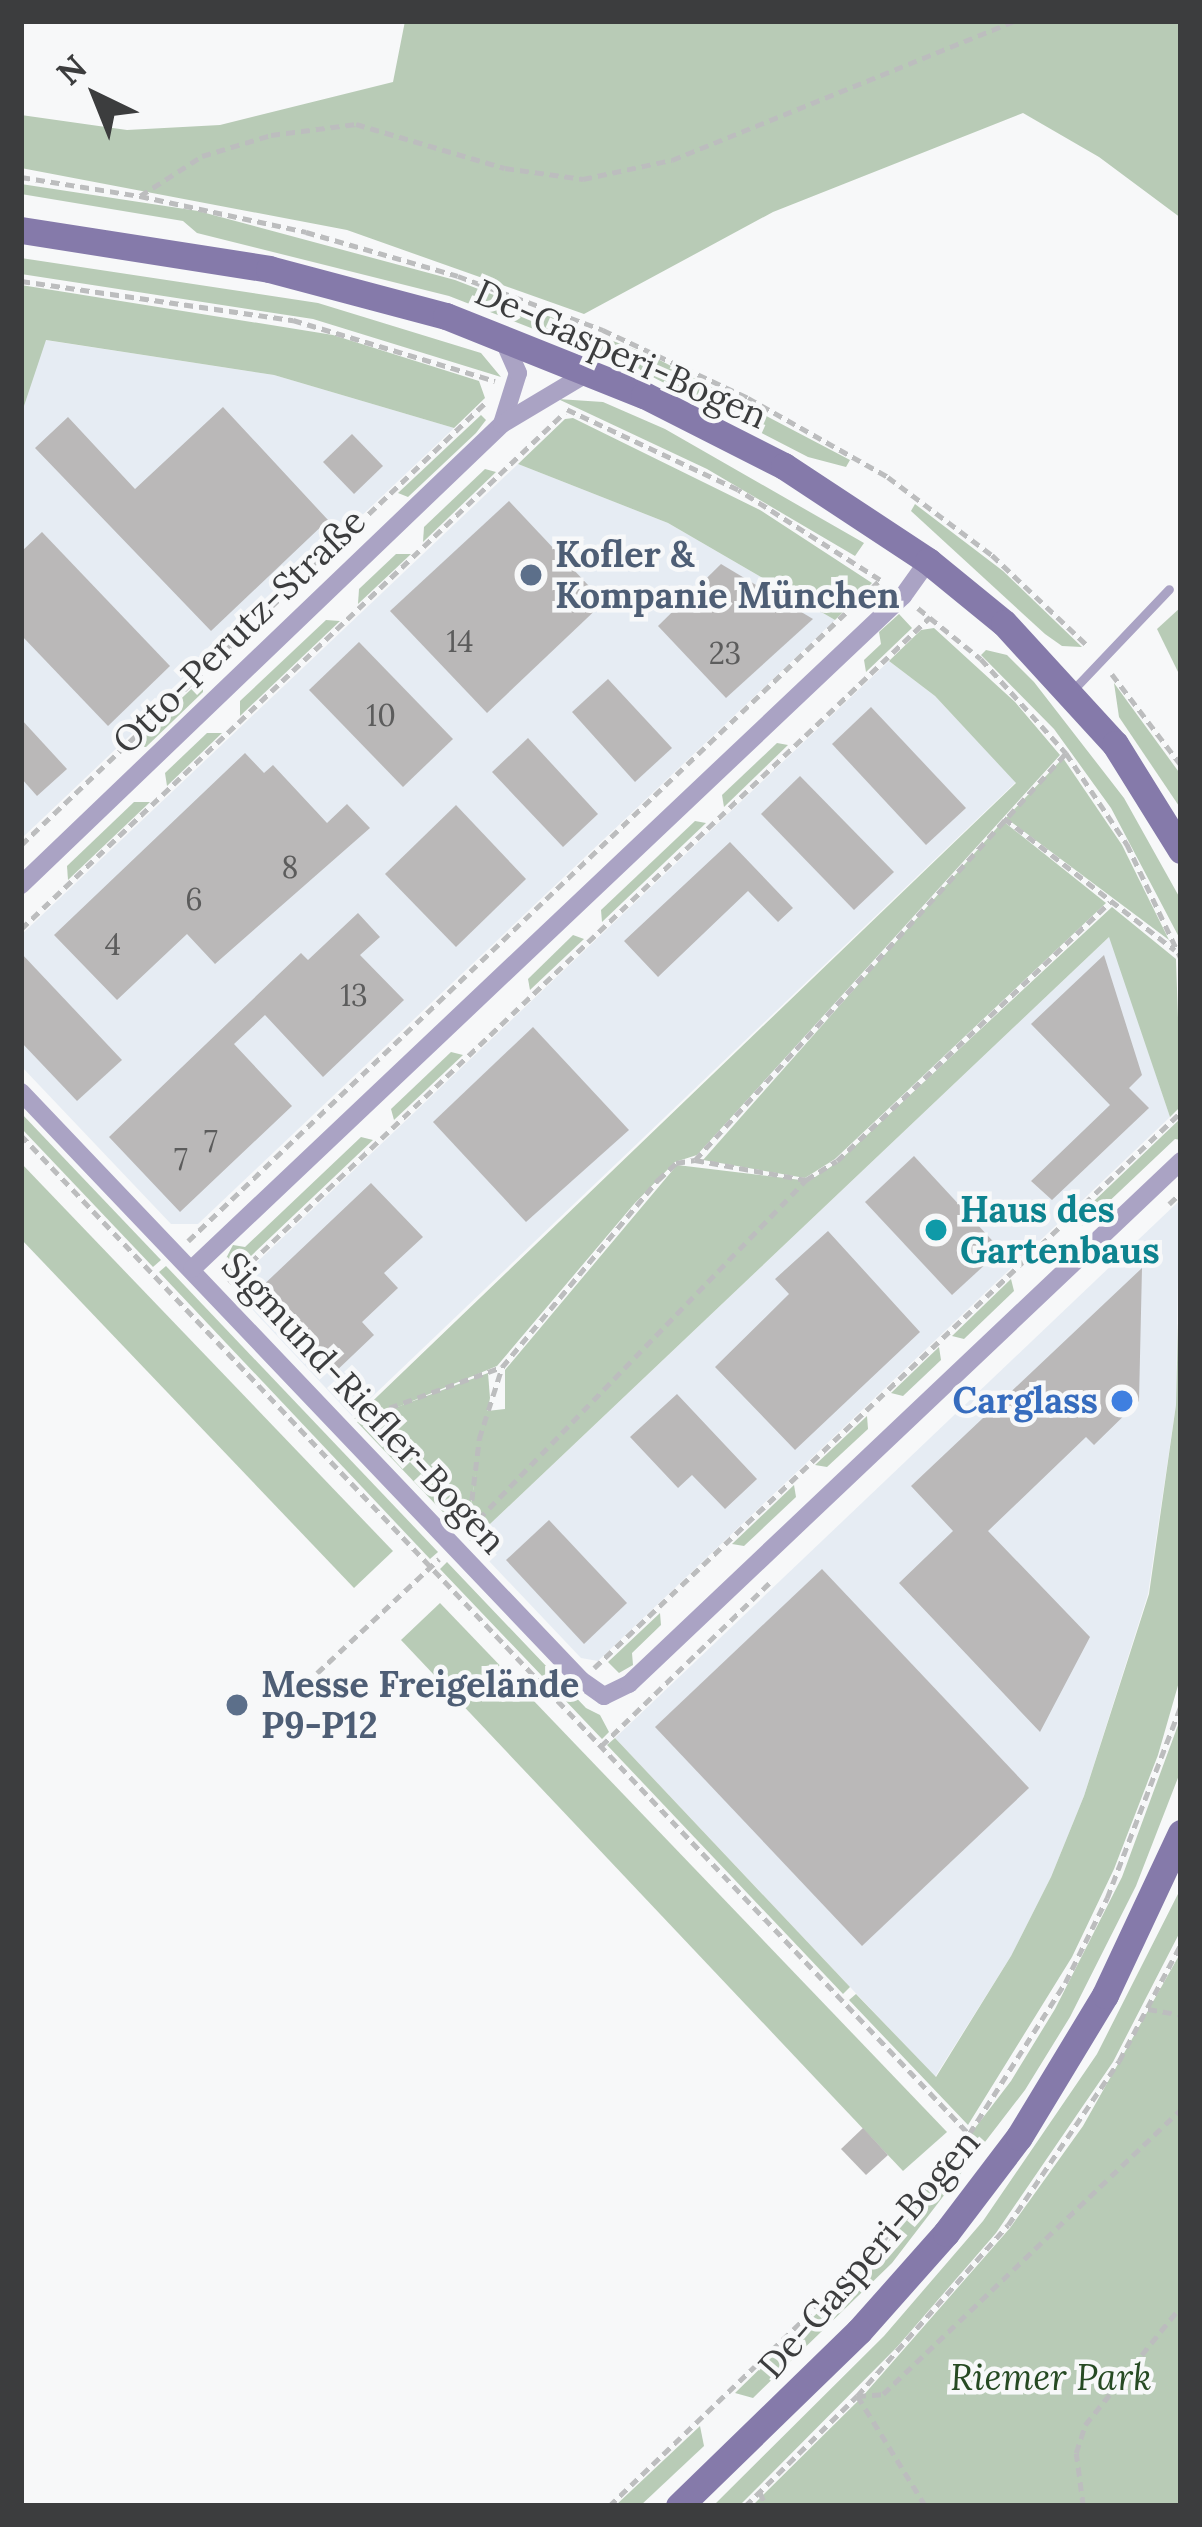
<!DOCTYPE html>
<html>
<head>
<meta charset="utf-8">
<style>
  body { margin:0 }
  #map { position:relative; width:1202px; height:2527px; overflow:hidden; background:#f7f8f9; font-family:Lora,serif }
  div>[style] { position:absolute }
  .built>* { inset:0; background:#e6ecf3 }
  .green>* { inset:0; background:#b8cbb6 }
  .building>* { inset:0; background:#bab8b8 }
  .path>* { height:4.5px; margin-top:-2.25px; transform-origin:0; background:repeating-linear-gradient(90deg,#bcbdbe 0 9px,transparent 0 15px) }
  .service>* { height:9px; margin:-4.5px; padding:0 4.5px; transform-origin:4.5px; border-radius:4.5px; background:#aaa3c4 }
  .minor>* { height:18px; margin:-9px; padding:0 9px; transform-origin:9px; border-radius:9px; background:#aaa3c4 }
  .secondary>* { height:27px; margin:-13.5px; padding:0 13.5px; transform-origin:13.5px; border-radius:13.5px; background:#857aaa }
  .dots>* { width:33px; height:33px; translate:-50% -50%; box-sizing:border-box; border:6px solid #f7f8f9; border-radius:50% }
  span { translate:-50% -50%; white-space:nowrap; text-align:center; line-height:1.15; -webkit-text-stroke:9px #f7f8f9; paint-order:stroke }
  .number-label { font-size:30px; color:#5c5c5c }
  .number-label span { -webkit-text-stroke-width:0 }
  .street-label { font-size:36px; color:#3c3d3e }
  .service-label { font-size:36px; color:#4e5e75; font-weight:700 }
  .left { translate:0 -50%; text-align:left }
  .culture-label { font-size:36px; color:#0d838f; font-weight:700 }
  .shop-label { font-size:36px; color:#366cbe; font-weight:700 }
  .right { translate:-100% -50%; text-align:right }
  .park-label { font-size:36px; color:#264a23; font-style:italic }
  .frame { position:absolute; inset:0; border:24px solid #3c3d3e; pointer-events:none }
  .north { position:absolute; left:36px; top:36px; width:120px; height:120px; -webkit-text-stroke:9px #f7f8f9; paint-order:stroke; rotate:317deg; font-size:33px; font-weight:700; line-height:48px; text-align:center; color:#3c3d3e }
  .north::after { content:''; display:block; margin:auto; width:42px; height:54px; background:#3c3d3e; clip-path:polygon(50% 0,100% 100%,50% 72%,0 100%) }
</style>
</head>
<body>
<div id="map">
  <div class="built">
    <div style="clip-path:polygon(45px 340px,274px 375px,454px 428px,21px 839px,21px 415px)"></div>
    <div style="clip-path:polygon(518px 464px,668px 523px,835px 620px,198px 1224px,171px 1224px,21px 1066px,21px 935px)"></div>
    <div style="clip-path:polygon(889px 661px,935px 696px,1016px 782px,352px 1416px,237px 1293px,236px 1282px)"></div>
    <div style="clip-path:polygon(1110px 936px,1170px 1117px,598px 1661px,581px 1658px,471px 1542px)"></div>
    <div style="clip-path:polygon(1179px 1201px,1176px 1405px,1148px 1594px,1084px 1796px,1051px 1877px,1011px 1956px,935px 2077px,615px 1738px)"></div>
  </div>
  <div class="green">
    <div style="clip-path:polygon(405px 21px,1181px 21px,1181px 218px,1099px 157px,1023px 113px,773px 212px,584px 314px,347px 230px,21px 168px,21px 115px,127px 130px,220px 125px,393px 82px)"></div>
    <div style="clip-path:polygon(21px 184px,198px 211px,455px 280px,652px 356px,850px 460px,846px 467px,808px 457px,641px 371px,449px 296px,197px 233px,183px 221px,21px 194px)"></div>
    <div style="clip-path:polygon(21px 258px,318px 303px,481px 353px,501px 377px,313px 319px,21px 274px)"></div>
    <div style="clip-path:polygon(21px 285px,333px 335px,479px 381px,485px 398px,454px 428px,274px 375px,46px 340px,21px 415px)"></div>
    <div style="clip-path:polygon(558px 399px,603px 402px,665px 429px,864px 543px,855px 556px,707px 469px)"></div>
    <div style="clip-path:polygon(481px 415px,486px 420px,476px 433px,408px 497px,398px 493px)"></div>
    <div style="clip-path:polygon(573px 418px,760px 510px,872px 583px,835px 620px,668px 523px,518px 464px,565px 419px)"></div>
    <div style="clip-path:polygon(485px 469px,496px 472px,423px 542px,424px 527px)"></div>
    <div style="clip-path:polygon(915px 504px,1003px 571px,1082px 647px,1062px 646px,1045px 634px,911px 511px)"></div>
    <div style="clip-path:polygon(396px 554px,411px 554px,358px 604px,359px 589px)"></div>
    <div style="clip-path:polygon(1181px 607px,1181px 678px,1157px 629px)"></div>
    <div style="clip-path:polygon(899px 614px,912px 628px,866px 672px,864px 660px,881px 644px,879px 632px)"></div>
    <div style="clip-path:polygon(326px 620px,340px 621px,240px 716px,240px 701px)"></div>
    <div style="clip-path:polygon(934px 628px,1015px 702px,1060px 755px,697px 1155px,675px 1162px,634px 1204px,497px 1366px,393px 1409px,354px 1419px,1016px 783px,935px 696px,889px 661px,921px 630px)"></div>
    <div style="clip-path:polygon(986px 650px,1007px 655px,1034px 682px,1124px 798px,1181px 900px,1181px 941px,1111px 808px,1054px 729px,981px 655px)"></div>
    <div style="clip-path:polygon(203px 678px,203px 692px,146px 747px,131px 746px)"></div>
    <div style="clip-path:polygon(1114px 683px,1181px 775px,1181px 809px,1119px 717px)"></div>
    <div style="clip-path:polygon(207px 733px,222px 733px,167px 786px,165px 773px)"></div>
    <div style="clip-path:polygon(777px 743px,788px 745px,724px 807px,722px 795px)"></div>
    <div style="clip-path:polygon(1063px 758px,1122px 845px,1169px 940px,1006px 818px)"></div>
    <div style="clip-path:polygon(134px 802px,150px 802px,68px 880px,67px 866px)"></div>
    <div style="clip-path:polygon(695px 821px,706px 823px,602px 922px,601px 910px)"></div>
    <div style="clip-path:polygon(1003px 821px,1106px 903px,835px 1159px,805px 1178px,703px 1160px)"></div>
    <div style="clip-path:polygon(1112px 907px,1176px 959px,1181px 1106px,1170px 1117px,1109px 937px,471px 1542px,466px 1536px,480px 1446px,487px 1411px,505px 1409px,505px 1370px,677px 1165px,809px 1181px,838px 1162px)"></div>
    <div style="clip-path:polygon(573px 935px,584px 939px,530px 990px,528px 979px)"></div>
    <div style="clip-path:polygon(451px 1052px,463px 1055px,394px 1120px,391px 1109px)"></div>
    <div style="clip-path:polygon(21px 1113px,161px 1260px,153px 1267px,21px 1128px)"></div>
    <div style="clip-path:polygon(1181px 1118px,1181px 1140px,1175px 1139px,1083px 1226px,1072px 1222px)"></div>
    <div style="clip-path:polygon(361px 1137px,373px 1140px,232px 1274px,223px 1264px,233px 1245px,245px 1247px)"></div>
    <div style="clip-path:polygon(21px 1163px,393px 1551px,354px 1588px,21px 1239px)"></div>
    <div style="clip-path:polygon(1181px 1199px,1181px 1675px,1158px 1755px,1114px 1869px,1072px 1957px,968px 2125px,849px 2000px,856px 1994px,936px 2077px,1011px 1956px,1051px 1877px,1084px 1796px,1149px 1594px,1176px 1405px)"></div>
    <div style="clip-path:polygon(166px 1266px,438px 1552px,430px 1559px,159px 1272px)"></div>
    <div style="clip-path:polygon(1011px 1279px,1014px 1291px,964px 1339px,952px 1336px)"></div>
    <div style="clip-path:polygon(939px 1347px,941px 1360px,903px 1396px,891px 1393px)"></div>
    <div style="clip-path:polygon(488px 1373px,490px 1398px,466px 1530px,461px 1531px,357px 1422px)"></div>
    <div style="clip-path:polygon(867px 1416px,868px 1429px,827px 1467px,815px 1465px)"></div>
    <div style="clip-path:polygon(794px 1485px,796px 1497px,744px 1546px,732px 1544px)"></div>
    <div style="clip-path:polygon(447px 1562px,586px 1708px,600px 1715px,609px 1732px,602px 1739px,440px 1569px)"></div>
    <div style="clip-path:polygon(440px 1603px,947px 2132px,903px 2171px,401px 1640px)"></div>
    <div style="clip-path:polygon(660px 1613px,661px 1625px,632px 1653px,633px 1665px,619px 1673px,608px 1662px)"></div>
    <div style="clip-path:polygon(1181px 1717px,1181px 1770px,1136px 1886px,1070px 2017px,1025px 2090px,892px 2263px,753px 2398px,735px 2393px,880px 2252px,1011px 2081px,1055px 2009px,1122px 1877px)"></div>
    <div style="clip-path:polygon(615px 1738px,850px 1987px,843px 1994px,607px 1745px)"></div>
    <div style="clip-path:polygon(1181px 1888px,1181px 1930px,1113px 2062px,996px 2233px,897px 2347px,749px 2496px,739px 2506px,713px 2506px,884px 2336px,983px 2221px,1097px 2054px)"></div>
    <div style="clip-path:polygon(1181px 1952px,1181px 2506px,752px 2506px,862px 2397px,1010px 2228px,1083px 2126px)"></div>
    <div style="clip-path:polygon(700px 2426px,704px 2446px,640px 2506px,615px 2506px)"></div>
  </div>
  <div class="building">
    <div style="clip-path:polygon(223px 407px,328px 520px,211px 631px,35px 448px,68px 417px,135px 489px)"></div>
    <div style="clip-path:polygon(352px 434px,383px 466px,354px 494px,323px 462px)"></div>
    <div style="clip-path:polygon(509px 501px,604px 602px,487px 713px,390px 611px)"></div>
    <div style="clip-path:polygon(42px 532px,170px 666px,108px 726px,21px 635px,21px 552px)"></div>
    <div style="clip-path:polygon(721px 564px,813px 619px,726px 698px,658px 626px)"></div>
    <div style="clip-path:polygon(359px 642px,453px 739px,403px 787px,309px 690px)"></div>
    <div style="clip-path:polygon(608px 679px,672px 748px,635px 782px,572px 712px)"></div>
    <div style="clip-path:polygon(871px 707px,966px 808px,926px 845px,832px 744px)"></div>
    <div style="clip-path:polygon(21px 719px,67px 769px,37px 796px,21px 778px)"></div>
    <div style="clip-path:polygon(528px 738px,598px 814px,563px 847px,492px 772px)"></div>
    <div style="clip-path:polygon(245px 753px,264px 773px,273px 765px,327px 823px,347px 804px,370px 828px,215px 964px,187px 934px,117px 1000px,54px 935px)"></div>
    <div style="clip-path:polygon(800px 776px,894px 872px,854px 910px,761px 814px)"></div>
    <div style="clip-path:polygon(456px 805px,526px 879px,456px 947px,385px 874px)"></div>
    <div style="clip-path:polygon(730px 842px,793px 908px,778px 922px,748px 891px,658px 977px,624px 941px)"></div>
    <div style="clip-path:polygon(358px 913px,380px 937px,360px 955px,404px 1000px,323px 1077px,265px 1015px,234px 1044px,292px 1106px,180px 1212px,109px 1137px,301px 953px,308px 960px)"></div>
    <div style="clip-path:polygon(21px 953px,122px 1060px,77px 1101px,21px 1042px)"></div>
    <div style="clip-path:polygon(1104px 955px,1142px 1075px,1129px 1088px,1149px 1108px,1052px 1200px,1031px 1181px,1110px 1105px,1031px 1024px)"></div>
    <div style="clip-path:polygon(533px 1027px,629px 1130px,526px 1222px,433px 1122px)"></div>
    <div style="clip-path:polygon(914px 1156px,1001px 1250px,952px 1295px,865px 1202px)"></div>
    <div style="clip-path:polygon(371px 1183px,423px 1237px,384px 1273px,398px 1288px,362px 1322px,374px 1335px,332px 1375px,256px 1292px)"></div>
    <div style="clip-path:polygon(828px 1231px,920px 1332px,795px 1450px,715px 1367px,789px 1294px,775px 1279px)"></div>
    <div style="clip-path:polygon(1142px 1268px,1139px 1401px,1094px 1445px,1086px 1437px,988px 1531px,1090px 1637px,1040px 1732px,899px 1583px,953px 1531px,911px 1486px)"></div>
    <div style="clip-path:polygon(677px 1394px,757px 1479px,725px 1509px,692px 1475px,678px 1488px,630px 1437px)"></div>
    <div style="clip-path:polygon(549px 1520px,627px 1603px,584px 1644px,506px 1560px)"></div>
    <div style="clip-path:polygon(822px 1569px,1029px 1788px,862px 1946px,655px 1727px)"></div>
    <div style="clip-path:polygon(863px 2128px,888px 2155px,866px 2175px,841px 2149px)"></div>
  </div>
  <div class="path">
    <div style="left:21px;top:177px;width:121px;rotate:9.1deg"></div>
    <div style="left:140px;top:196px;width:170px;rotate:12.2deg"></div>
    <div style="left:306px;top:232px;width:158px;rotate:16.1deg"></div>
    <div style="left:458px;top:276px;width:155px;rotate:20.4deg"></div>
    <div style="left:603px;top:330px;width:160px;rotate:25.1deg"></div>
    <div style="left:748px;top:398px;width:161px;rotate:29.4deg"></div>
    <div style="left:888px;top:477px;width:130px;rotate:36.9deg"></div>
    <div style="left:992px;top:555px;width:134px;rotate:43.5deg"></div>
    <div style="left:140px;top:196px;width:74px;rotate:-32.8deg"></div>
    <div style="left:202px;top:156px;width:72px;rotate:-16.9deg"></div>
    <div style="left:271px;top:135px;width:86px;rotate:-7.4deg"></div>
    <div style="left:356px;top:124px;width:155px;rotate:16.5deg"></div>
    <div style="left:505px;top:168px;width:79px;rotate:8deg"></div>
    <div style="left:583px;top:179px;width:91px;rotate:-12.1deg"></div>
    <div style="left:672px;top:160px;width:370px;rotate:-22.1deg"></div>
    <div style="left:21px;top:281px;width:275px;rotate:8.2deg"></div>
    <div style="left:293px;top:320px;width:211px;rotate:16.8deg"></div>
    <div style="left:918px;top:608px;width:81px;rotate:39deg"></div>
    <div style="left:981px;top:659px;width:127px;rotate:47.9deg"></div>
    <div style="left:1066px;top:753px;width:110px;rotate:56.2deg"></div>
    <div style="left:1127px;top:844px;width:126px;rotate:64.7deg"></div>
    <div style="left:1112px;top:674px;width:114px;rotate:52.8deg"></div>
    <div style="left:1004px;top:818px;width:216px;rotate:37.7deg"></div>
    <div style="left:21px;top:845px;width:642px;rotate:-43.61deg"></div>
    <div style="left:21px;top:929px;width:750px;rotate:-43.54deg"></div>
    <div style="left:21px;top:1135px;width:1377px;rotate:46.5deg"></div>
    <div style="left:695px;top:1160px;width:551px;rotate:-47.65deg"></div>
    <div style="left:1169px;top:1204px;width:16px;rotate:-43deg"></div>
    <div style="left:188px;top:1241px;width:957px;rotate:-43.69deg"></div>
    <div style="left:880px;top:580px;width:168px;rotate:-147.6deg"></div>
    <div style="left:738px;top:490px;width:189px;rotate:-154.9deg"></div>
    <div style="left:229px;top:1283px;width:967px;rotate:-43.53deg"></div>
    <div style="left:361px;top:1418px;width:150px;rotate:-19.9deg"></div>
    <div style="left:468px;top:1530px;width:92px;rotate:-83.1deg"></div>
    <div style="left:479px;top:1439px;width:76px;rotate:-72.3deg"></div>
    <div style="left:502px;top:1367px;width:244px;rotate:-50.2deg"></div>
    <div style="left:658px;top:1180px;width:25px;rotate:-43deg"></div>
    <div style="left:676px;top:1163px;width:19px;rotate:-9deg"></div>
    <div style="left:695px;top:1160px;width:113px;rotate:10.2deg"></div>
    <div style="left:806px;top:1180px;width:36px;rotate:-32deg"></div>
    <div style="left:837px;top:1161px;width:376px;rotate:-43.5deg"></div>
    <div style="left:468px;top:1530px;width:487px;rotate:-46deg"></div>
    <div style="left:594px;top:1668px;width:809px;rotate:-43.45deg"></div>
    <div style="left:317px;top:1673px;width:167px;rotate:-43.1deg"></div>
    <div style="left:601px;top:1746px;width:234px;rotate:-44.1deg"></div>
    <div style="left:1148px;top:2009px;width:34px;rotate:10deg"></div>
    <div style="left:760px;top:2492px;width:15px;rotate:67deg"></div>
    <div style="left:609px;top:2506px;width:364px;rotate:-43.8deg"></div>
    <div style="left:872px;top:2254px;width:154px;rotate:-51.1deg"></div>
    <div style="left:969px;top:2134px;width:179px;rotate:-57.6deg"></div>
    <div style="left:1065px;top:1983px;width:95px;rotate:-63.7deg"></div>
    <div style="left:1107px;top:1898px;width:207px;rotate:-69deg"></div>
    <div style="left:745px;top:2506px;width:157px;rotate:-44.5deg"></div>
    <div style="left:857px;top:2396px;width:228px;rotate:-48.6deg"></div>
    <div style="left:1008px;top:2225px;width:198px;rotate:-55.9deg"></div>
    <div style="left:1119px;top:2061px;width:132px;rotate:-62.1deg"></div>
    <div style="left:925px;top:2506px;width:129px;rotate:-121.7deg"></div>
    <div style="left:857px;top:2396px;width:26px;rotate:-4deg"></div>
    <div style="left:883px;top:2394px;width:412px;rotate:-43.7deg"></div>
    <div style="left:1083px;top:2506px;width:53px;rotate:-97.5deg"></div>
    <div style="left:1076px;top:2453px;width:29px;rotate:-72deg"></div>
    <div style="left:1085px;top:2425px;width:153px;rotate:-51.1deg"></div>
  </div>
  <div class="service">
    <div style="left:1071px;top:692px;width:142px;rotate:-46.4deg"></div>
  </div>
  <div class="minor">
    <div style="left:502px;top:424px;width:53px;rotate:-72.6deg"></div>
    <div style="left:518px;top:373px;width:37px;rotate:-114deg"></div>
    <div style="left:21px;top:885px;width:666px;rotate:-43.78deg"></div>
    <div style="left:502px;top:424px;width:104px;rotate:-30.8deg"></div>
    <div style="left:21px;top:1092px;width:812px;rotate:46.4deg"></div>
    <div style="left:581px;top:1680px;width:28px;rotate:35deg"></div>
    <div style="left:604px;top:1696px;width:28px;rotate:-26deg"></div>
    <div style="left:629px;top:1684px;width:760px;rotate:-43.45deg"></div>
    <div style="left:192px;top:1269px;width:979px;rotate:-43.43deg"></div>
    <div style="left:903px;top:596px;width:43px;rotate:-54.5deg"></div>
  </div>
  <div class="secondary">
    <div style="left:21px;top:230px;width:251px;rotate:8.9deg"></div>
    <div style="left:269px;top:269px;width:183px;rotate:14.9deg"></div>
    <div style="left:446px;top:316px;width:213px;rotate:21.8deg"></div>
    <div style="left:644px;top:395px;width:157px;rotate:26.9deg"></div>
    <div style="left:784px;top:466px;width:173px;rotate:33.4deg"></div>
    <div style="left:928px;top:561px;width:98px;rotate:39.2deg"></div>
    <div style="left:1004px;top:623px;width:164px;rotate:47.5deg"></div>
    <div style="left:1115px;top:744px;width:125px;rotate:58.1deg"></div>
    <div style="left:679px;top:2506px;width:251px;rotate:-44.2deg"></div>
    <div style="left:859px;top:2331px;width:131px;rotate:-48.4deg"></div>
    <div style="left:946px;top:2233px;width:121px;rotate:-52.8deg"></div>
    <div style="left:1019px;top:2137px;width:166px;rotate:-58.8deg"></div>
    <div style="left:1105px;top:1995px;width:179px;rotate:-64.9deg"></div>
  </div>
  <div class="dots">
    <div style="left:531px;top:575px;background:#5c6f8a"></div>
    <div style="left:936px;top:1230px;background:#0f9aa8"></div>
    <div style="left:1122px;top:1401px;background:#3f7fe0"></div>
    <div style="left:237px;top:1705px;background:#5c6f8a"></div>
  </div>
  <div class="number-label">
    <span style="left:460px;top:641px">14</span>
    <span style="left:725px;top:653px">23</span>
    <span style="left:381px;top:715px">10</span>
    <span style="left:290px;top:867px">8</span>
    <span style="left:194px;top:899px">6</span>
    <span style="left:113px;top:944px">4</span>
    <span style="left:354px;top:995px">13</span>
    <span style="left:211px;top:1141px">7</span>
    <span style="left:181px;top:1159px">7</span>
  </div>
  <div class="street-label">
    <span style="left:621px;top:354px;rotate:24deg">De-Gasperi-Bogen</span>
    <span style="left:239px;top:631px;rotate:-44deg">Otto-Perutz-Straße</span>
    <span style="left:364px;top:1403px;rotate:47deg">Sigmund-Riefler-Bogen</span>
    <span style="left:869px;top:2254px;rotate:-49deg">De-Gasperi-Bogen</span>
  </div>
  <div class="service-label">
    <span class="left" style="left:555px;top:575px">Kofler &amp;<br>Kompanie München</span>
    <span class="left" style="left:261px;top:1705px">Messe Freigelände<br>P9-P12</span>
  </div>
  <div class="culture-label">
    <span class="left" style="left:960px;top:1230px">Haus des<br>Gartenbaus</span>
  </div>
  <div class="shop-label">
    <span class="right" style="left:1098px;top:1401px">Carglass</span>
  </div>
  <div class="park-label">
    <span style="left:1051px;top:2378px">Riemer Park</span>
  </div>
  <div class="frame"></div>
  <div class="north">N</div>
</div>
</body>
</html>
